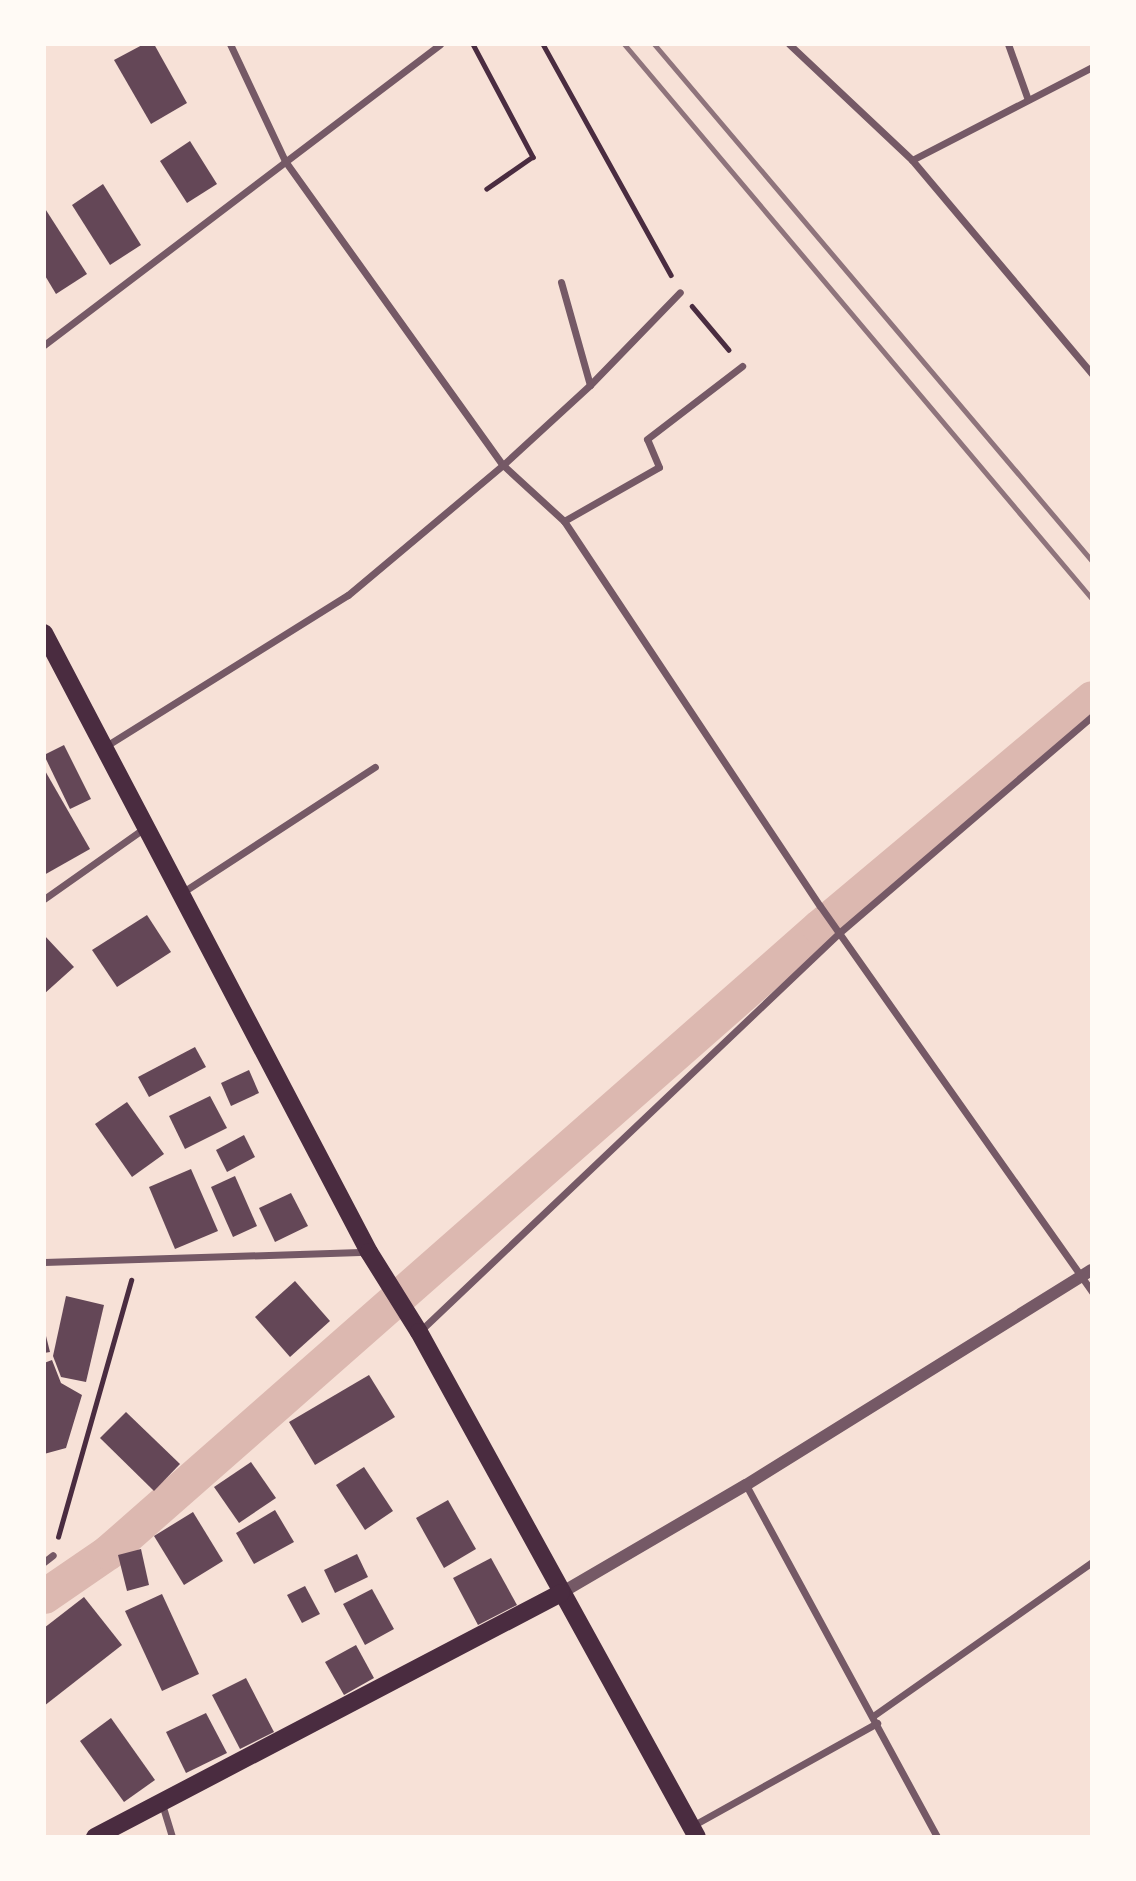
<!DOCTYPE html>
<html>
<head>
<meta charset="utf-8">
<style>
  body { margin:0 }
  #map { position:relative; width:1136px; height:1881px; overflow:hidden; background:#f7e1d7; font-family:Roboto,sans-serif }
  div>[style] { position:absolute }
  .canal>* { height:35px; margin:-17.5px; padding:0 17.5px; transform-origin:17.5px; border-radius:17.5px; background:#dcb8b0 }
  .building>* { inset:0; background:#644757 }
  .path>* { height:4.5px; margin:-2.25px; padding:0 2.25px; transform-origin:2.25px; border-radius:2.25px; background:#4a2c40 }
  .minor>* { height:7px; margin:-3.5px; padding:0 3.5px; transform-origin:3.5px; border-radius:3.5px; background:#755966 }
  .tertiary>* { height:12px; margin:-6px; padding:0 6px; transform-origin:6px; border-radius:6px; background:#755966 }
  .primary>* { height:18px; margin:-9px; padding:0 9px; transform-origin:9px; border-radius:9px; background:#4a2c40 }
  .rail>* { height:5px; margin:-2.5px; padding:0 2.5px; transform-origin:2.5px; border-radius:2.5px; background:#8f747c }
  span { translate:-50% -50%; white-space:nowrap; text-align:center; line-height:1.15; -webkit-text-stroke:7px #fffaf5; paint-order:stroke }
  .frame { position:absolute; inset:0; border:46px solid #fffaf5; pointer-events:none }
</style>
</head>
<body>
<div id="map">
  <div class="canal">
    <div style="left:44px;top:1596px;width:78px;rotate:-34.5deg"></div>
    <div style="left:108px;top:1552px;width:947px;rotate:-41.32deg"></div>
    <div style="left:819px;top:927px;width:356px;rotate:-40deg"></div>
  </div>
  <div class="building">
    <div style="clip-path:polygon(144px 44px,154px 44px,187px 103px,151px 124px,114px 60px)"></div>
    <div style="clip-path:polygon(190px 141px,217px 184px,187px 203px,160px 161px)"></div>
    <div style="clip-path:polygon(103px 184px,141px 245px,110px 265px,72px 205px)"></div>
    <div style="clip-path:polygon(44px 207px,87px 274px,56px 294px,44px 274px)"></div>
    <div style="clip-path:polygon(64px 745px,91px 799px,70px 809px,44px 755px)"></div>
    <div style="clip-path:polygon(44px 769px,90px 849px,44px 875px)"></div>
    <div style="clip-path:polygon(147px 915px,171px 952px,117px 987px,92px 950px)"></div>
    <div style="clip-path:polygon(44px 935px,74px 967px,44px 994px)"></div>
    <div style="clip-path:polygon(195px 1047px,206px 1067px,149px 1097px,138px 1077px)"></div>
    <div style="clip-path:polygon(249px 1070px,259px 1093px,231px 1106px,221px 1083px)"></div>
    <div style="clip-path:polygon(210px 1096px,227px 1128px,185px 1149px,169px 1116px)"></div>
    <div style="clip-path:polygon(127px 1102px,164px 1154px,132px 1177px,95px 1124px)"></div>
    <div style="clip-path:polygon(244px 1135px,255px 1157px,227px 1172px,216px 1150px)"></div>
    <div style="clip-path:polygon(191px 1169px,218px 1231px,175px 1249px,149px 1187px)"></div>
    <div style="clip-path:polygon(235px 1176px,257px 1226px,233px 1237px,211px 1187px)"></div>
    <div style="clip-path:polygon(291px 1193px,308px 1226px,275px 1242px,259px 1208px)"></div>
    <div style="clip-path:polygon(295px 1281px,330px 1321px,290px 1357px,255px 1317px)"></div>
    <div style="clip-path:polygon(66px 1296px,104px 1305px,86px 1382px,61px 1377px,53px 1356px)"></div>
    <div style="clip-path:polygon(44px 1328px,50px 1352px,44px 1353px)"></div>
    <div style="clip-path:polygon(52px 1360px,61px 1383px,82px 1395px,66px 1448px,44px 1454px,44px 1363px)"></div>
    <div style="clip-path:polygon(369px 1375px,395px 1417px,315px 1465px,289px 1422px)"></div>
    <div style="clip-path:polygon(126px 1412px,180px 1464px,154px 1491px,100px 1438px)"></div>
    <div style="clip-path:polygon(251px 1462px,276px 1498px,239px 1523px,214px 1487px)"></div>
    <div style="clip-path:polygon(364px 1467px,393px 1511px,365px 1530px,336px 1485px)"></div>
    <div style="clip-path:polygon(448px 1500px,476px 1549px,444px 1568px,416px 1518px)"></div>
    <div style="clip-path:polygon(275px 1510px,294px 1542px,254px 1564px,236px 1533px)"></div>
    <div style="clip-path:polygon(193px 1512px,223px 1561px,184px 1585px,154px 1536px)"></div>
    <div style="clip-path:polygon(141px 1549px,149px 1585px,127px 1591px,118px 1555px)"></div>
    <div style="clip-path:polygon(357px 1554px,368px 1577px,335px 1593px,324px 1570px)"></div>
    <div style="clip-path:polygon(491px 1558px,517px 1605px,478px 1625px,453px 1578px)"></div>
    <div style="clip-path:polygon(305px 1586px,320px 1614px,302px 1623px,287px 1595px)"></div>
    <div style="clip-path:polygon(372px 1589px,394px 1629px,365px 1645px,343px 1604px)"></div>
    <div style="clip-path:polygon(162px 1594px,199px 1674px,162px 1691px,125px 1611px)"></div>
    <div style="clip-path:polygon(84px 1597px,122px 1645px,44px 1706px,44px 1628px)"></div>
    <div style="clip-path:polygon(356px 1645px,374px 1678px,344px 1695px,325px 1662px)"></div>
    <div style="clip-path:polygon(246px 1678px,274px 1732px,240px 1749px,212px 1695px)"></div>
    <div style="clip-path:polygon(206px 1713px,227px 1753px,186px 1773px,166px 1732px)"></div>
    <div style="clip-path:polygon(111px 1718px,155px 1780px,124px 1802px,80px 1741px)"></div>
  </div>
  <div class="path">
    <div style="left:473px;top:44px;width:128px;rotate:62deg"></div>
    <div style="left:533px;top:157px;width:56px;rotate:145.2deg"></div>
    <div style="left:543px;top:44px;width:264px;rotate:61deg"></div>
    <div style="left:692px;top:306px;width:57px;rotate:49.9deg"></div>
    <div style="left:58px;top:1537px;width:267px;rotate:-74.1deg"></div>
  </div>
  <div class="minor">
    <div style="left:230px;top:44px;width:129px;rotate:64.8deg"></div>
    <div style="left:285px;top:161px;width:374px;rotate:54.4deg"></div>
    <div style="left:503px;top:465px;width:83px;rotate:42.6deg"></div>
    <div style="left:564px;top:521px;width:462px;rotate:56.4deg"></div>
    <div style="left:820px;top:906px;width:472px;rotate:54.8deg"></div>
    <div style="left:789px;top:44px;width:169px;rotate:43.3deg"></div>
    <div style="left:912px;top:160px;width:280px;rotate:49.9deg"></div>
    <div style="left:1008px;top:44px;width:59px;rotate:70.3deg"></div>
    <div style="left:912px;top:160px;width:203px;rotate:-27.3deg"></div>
    <div style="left:561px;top:282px;width:107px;rotate:74.3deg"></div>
    <div style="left:44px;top:345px;width:497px;rotate:-37.2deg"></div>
    <div style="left:564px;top:521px;width:109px;rotate:-29.6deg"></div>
    <div style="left:659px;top:467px;width:30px;rotate:-113deg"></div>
    <div style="left:647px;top:439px;width:120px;rotate:-37.5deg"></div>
    <div style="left:106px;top:746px;width:285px;rotate:-32deg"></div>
    <div style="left:348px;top:595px;width:202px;rotate:-40deg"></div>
    <div style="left:503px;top:465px;width:118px;rotate:-42.6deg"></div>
    <div style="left:590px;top:385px;width:129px;rotate:-45.9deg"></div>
    <div style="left:183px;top:892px;width:229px;rotate:-33.1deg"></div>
    <div style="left:44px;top:899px;width:125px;rotate:-35.2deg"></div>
    <div style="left:44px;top:1262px;width:324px;rotate:-1.8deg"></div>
    <div style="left:419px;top:1332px;width:579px;rotate:-43.53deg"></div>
    <div style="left:839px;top:933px;width:333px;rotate:-40.6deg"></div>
    <div style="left:746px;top:1485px;width:400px;rotate:61.5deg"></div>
    <div style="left:44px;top:1562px;width:11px;rotate:-38deg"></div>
    <div style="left:873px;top:1716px;width:268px;rotate:-35.1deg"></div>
    <div style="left:162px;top:1804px;width:34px;rotate:73deg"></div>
    <div style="left:692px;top:1826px;width:212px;rotate:-29.1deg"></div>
  </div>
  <div class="tertiary">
    <div style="left:561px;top:1593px;width:214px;rotate:-30.3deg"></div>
    <div style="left:746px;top:1485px;width:407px;rotate:-31.9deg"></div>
  </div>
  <div class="primary">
    <div style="left:44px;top:633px;width:699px;rotate:62.3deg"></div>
    <div style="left:369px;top:1252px;width:94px;rotate:58deg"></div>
    <div style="left:419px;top:1332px;width:576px;rotate:61.17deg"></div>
    <div style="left:95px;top:1837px;width:526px;rotate:-27.64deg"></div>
  </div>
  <div class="rail">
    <div style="left:624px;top:44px;width:726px;rotate:49.86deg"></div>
    <div style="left:654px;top:44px;width:678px;rotate:49.73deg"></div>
  </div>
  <div class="frame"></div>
</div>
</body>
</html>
